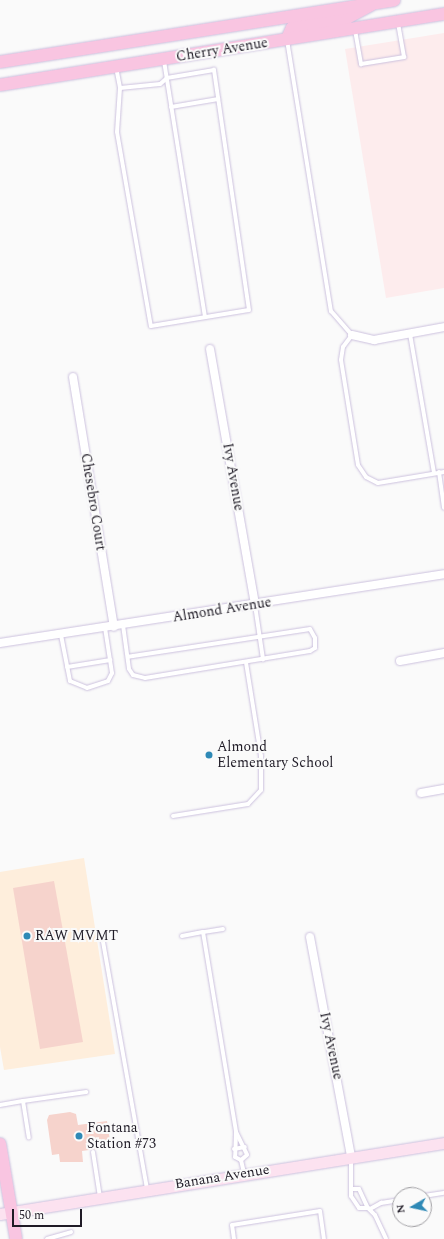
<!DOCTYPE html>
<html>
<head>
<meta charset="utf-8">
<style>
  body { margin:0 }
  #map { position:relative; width:444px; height:1239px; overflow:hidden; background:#fafafa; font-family:Spectral,serif }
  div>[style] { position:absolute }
  .commercial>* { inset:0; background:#feeedc }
  .industrial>* { inset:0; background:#fdeced }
  .building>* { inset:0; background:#f6d3cc }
  .roads { filter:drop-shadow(0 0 1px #ccc1de) drop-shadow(0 0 1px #ccc1de) }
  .lane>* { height:4px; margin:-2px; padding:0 2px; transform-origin:2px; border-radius:2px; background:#fff }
  .street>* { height:8px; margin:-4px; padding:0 4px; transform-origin:4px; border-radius:4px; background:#fff }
  .secondary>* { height:11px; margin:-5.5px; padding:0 5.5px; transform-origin:5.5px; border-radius:5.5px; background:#fce2f0 }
  .primary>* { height:12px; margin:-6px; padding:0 6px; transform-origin:6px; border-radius:6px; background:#f9c5e1 }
  .dots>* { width:11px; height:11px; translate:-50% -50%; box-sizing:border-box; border:2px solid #fafafa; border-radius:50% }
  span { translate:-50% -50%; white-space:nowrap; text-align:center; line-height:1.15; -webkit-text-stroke:4px #fafafa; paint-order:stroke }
  .street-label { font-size:14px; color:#1f1b26 }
  .poi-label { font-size:14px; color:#1f1b26 }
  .left { translate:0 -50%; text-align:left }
  .north { position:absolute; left:392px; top:1187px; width:40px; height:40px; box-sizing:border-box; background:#fafafa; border:1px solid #a2a1a5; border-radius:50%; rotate:261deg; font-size:11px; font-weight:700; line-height:16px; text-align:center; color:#1f1b26 }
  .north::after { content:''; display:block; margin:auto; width:14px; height:18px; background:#2e89b6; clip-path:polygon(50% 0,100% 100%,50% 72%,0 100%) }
  .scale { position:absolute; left:12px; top:1209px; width:70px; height:18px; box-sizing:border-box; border:2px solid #1f1b26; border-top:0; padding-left:5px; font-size:12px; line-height:14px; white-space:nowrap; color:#1f1b26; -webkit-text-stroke:3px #fafafa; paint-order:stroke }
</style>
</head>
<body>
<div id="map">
  <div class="commercial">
    <div style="clip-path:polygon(84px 858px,115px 1054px,4px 1070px,0 1047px,0 872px)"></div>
  </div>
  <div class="industrial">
    <div style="clip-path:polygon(444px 33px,444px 288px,386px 298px,345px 49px)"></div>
  </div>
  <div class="building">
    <div style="clip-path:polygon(54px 881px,83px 1042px,40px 1049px,13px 888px)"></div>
    <div style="clip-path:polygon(70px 1112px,76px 1114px,78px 1125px,107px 1121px,111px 1147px,82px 1151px,83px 1162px,60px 1162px,59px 1154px,52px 1155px,47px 1120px,49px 1115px)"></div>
  </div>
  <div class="roads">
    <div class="lane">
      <div style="left:355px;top:30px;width:35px;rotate:80deg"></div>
      <div style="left:361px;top:64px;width:44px;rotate:-9.2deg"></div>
      <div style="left:404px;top:57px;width:36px;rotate:-100deg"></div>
      <div style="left:287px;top:40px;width:275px;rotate:80.8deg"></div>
      <div style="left:331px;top:311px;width:32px;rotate:49deg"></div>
      <div style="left:352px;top:335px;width:15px;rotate:127deg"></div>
      <div style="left:343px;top:347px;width:13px;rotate:99deg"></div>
      <div style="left:341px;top:360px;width:106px;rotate:80.8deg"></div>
      <div style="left:358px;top:465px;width:14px;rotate:56deg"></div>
      <div style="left:366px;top:477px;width:13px;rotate:27deg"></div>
      <div style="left:378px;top:483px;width:67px;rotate:-9.5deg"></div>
      <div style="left:164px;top:61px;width:259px;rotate:80.9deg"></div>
      <div style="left:116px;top:67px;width:21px;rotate:79deg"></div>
      <div style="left:120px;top:88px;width:44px;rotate:93.9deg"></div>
      <div style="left:117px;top:132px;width:197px;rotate:80.1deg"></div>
      <div style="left:151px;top:326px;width:99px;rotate:-9.3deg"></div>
      <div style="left:249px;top:310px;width:243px;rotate:-98.3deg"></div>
      <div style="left:214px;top:70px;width:48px;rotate:170.3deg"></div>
      <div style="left:167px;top:78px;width:9px;rotate:139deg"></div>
      <div style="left:160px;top:84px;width:40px;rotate:174.3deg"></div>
      <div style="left:171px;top:107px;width:48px;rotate:-9.7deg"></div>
      <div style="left:410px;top:334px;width:141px;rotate:80.2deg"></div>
      <div style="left:439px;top:472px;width:36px;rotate:82deg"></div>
      <div style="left:255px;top:605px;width:55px;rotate:81.6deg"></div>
      <div style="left:123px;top:625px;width:44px;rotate:82.2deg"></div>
      <div style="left:129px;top:669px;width:7px;rotate:56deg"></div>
      <div style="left:133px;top:675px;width:12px;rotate:14deg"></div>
      <div style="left:145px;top:678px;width:167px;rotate:-9.3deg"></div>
      <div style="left:310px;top:651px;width:6px;rotate:-31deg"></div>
      <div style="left:315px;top:648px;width:10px;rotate:-90deg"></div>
      <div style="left:315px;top:638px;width:10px;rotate:-119deg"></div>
      <div style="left:310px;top:629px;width:184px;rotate:171.3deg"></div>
      <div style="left:61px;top:635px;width:47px;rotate:78.9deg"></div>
      <div style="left:70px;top:681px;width:18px;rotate:22deg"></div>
      <div style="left:87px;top:688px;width:22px;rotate:-18deg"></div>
      <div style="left:108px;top:681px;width:9px;rotate:-63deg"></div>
      <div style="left:112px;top:673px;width:46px;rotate:-98.8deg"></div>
      <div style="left:67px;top:667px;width:44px;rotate:-9.2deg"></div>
      <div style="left:173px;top:816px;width:76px;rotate:-9.1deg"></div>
      <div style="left:248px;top:804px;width:19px;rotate:-47deg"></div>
      <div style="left:261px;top:790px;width:34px;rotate:-90deg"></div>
      <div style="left:261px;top:756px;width:95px;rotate:-99.1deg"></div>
      <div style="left:223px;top:929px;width:20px;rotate:171deg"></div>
      <div style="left:203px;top:932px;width:203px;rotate:80.6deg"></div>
      <div style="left:236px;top:1132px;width:25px;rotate:64deg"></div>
      <div style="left:247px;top:1155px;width:8px;rotate:140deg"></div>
      <div style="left:102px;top:936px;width:257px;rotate:79.9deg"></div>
      <div style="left:182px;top:936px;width:21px;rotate:-11deg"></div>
      <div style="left:23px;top:1101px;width:64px;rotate:-8.1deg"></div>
      <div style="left:0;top:1105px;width:23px;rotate:-10deg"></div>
      <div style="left:23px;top:1101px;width:37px;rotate:81deg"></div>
      <div style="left:236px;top:1133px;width:24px;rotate:92deg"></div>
      <div style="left:235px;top:1157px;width:7px;rotate:27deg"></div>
      <div style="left:234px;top:1149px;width:11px;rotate:-10deg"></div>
      <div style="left:93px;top:1152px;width:46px;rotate:81.2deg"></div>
      <div style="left:351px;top:1159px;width:37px;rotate:90deg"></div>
      <div style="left:351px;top:1196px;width:14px;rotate:56deg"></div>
      <div style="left:359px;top:1208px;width:9px"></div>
      <div style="left:368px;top:1208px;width:10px;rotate:45deg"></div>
      <div style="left:375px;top:1215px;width:26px;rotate:65deg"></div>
      <div style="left:241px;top:1160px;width:13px;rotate:77deg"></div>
      <div style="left:353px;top:1189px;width:6px"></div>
      <div style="left:359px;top:1189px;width:21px;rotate:65deg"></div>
      <div style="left:424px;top:1196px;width:20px;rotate:-9deg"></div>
      <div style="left:370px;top:1209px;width:13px;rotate:-29deg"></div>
      <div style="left:381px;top:1203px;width:19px;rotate:-9deg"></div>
      <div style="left:47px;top:1239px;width:25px;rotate:-16deg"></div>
      <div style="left:234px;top:1239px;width:14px;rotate:-98deg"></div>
      <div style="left:232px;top:1225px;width:89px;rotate:-9deg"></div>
      <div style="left:320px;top:1211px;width:28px;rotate:82deg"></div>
    </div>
    <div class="street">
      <div style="left:352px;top:335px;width:23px;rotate:13deg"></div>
      <div style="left:374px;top:340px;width:71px;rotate:-10.5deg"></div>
      <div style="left:210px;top:349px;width:260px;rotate:80deg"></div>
      <div style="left:73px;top:377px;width:253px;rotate:80.7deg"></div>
      <div style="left:0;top:643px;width:449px;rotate:-8.8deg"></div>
      <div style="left:400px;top:661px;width:45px;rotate:-10.3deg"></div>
      <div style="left:421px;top:793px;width:23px;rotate:-10deg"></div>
      <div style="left:310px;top:937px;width:223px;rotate:79.4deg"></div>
    </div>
    <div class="secondary">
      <div style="left:0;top:1214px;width:450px;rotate:-9.1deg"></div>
    </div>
    <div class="primary">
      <div style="left:287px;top:39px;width:12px;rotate:-66deg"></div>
      <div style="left:292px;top:28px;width:56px;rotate:-10.3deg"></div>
      <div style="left:347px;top:18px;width:27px;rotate:-28deg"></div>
      <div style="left:0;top:62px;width:399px;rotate:-8.9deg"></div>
      <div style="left:0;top:85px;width:450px;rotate:-9.1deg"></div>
      <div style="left:0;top:1144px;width:96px;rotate:80.4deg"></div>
    </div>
  </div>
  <div class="dots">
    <div style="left:209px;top:755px;background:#2e89b6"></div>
    <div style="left:27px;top:936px;background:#2e89b6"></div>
    <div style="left:79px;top:1136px;background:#2e89b6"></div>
  </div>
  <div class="street-label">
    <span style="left:222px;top:50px;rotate:-9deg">Cherry Avenue</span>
    <span style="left:233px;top:477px;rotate:80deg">Ivy Avenue</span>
    <span style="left:93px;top:502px;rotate:81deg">Chesebro Court</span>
    <span style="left:222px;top:610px;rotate:-9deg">Almond Avenue</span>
    <span style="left:331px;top:1046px;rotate:78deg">Ivy Avenue</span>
    <span style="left:222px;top:1177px;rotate:-9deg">Banana Avenue</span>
  </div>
  <div class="poi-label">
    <span class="left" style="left:217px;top:755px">Almond<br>Elementary School</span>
    <span class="left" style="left:35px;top:936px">RAW MVMT</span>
    <span class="left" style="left:87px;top:1136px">Fontana<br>Station #73</span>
  </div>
  <div class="north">N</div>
  <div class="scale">50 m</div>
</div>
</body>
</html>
